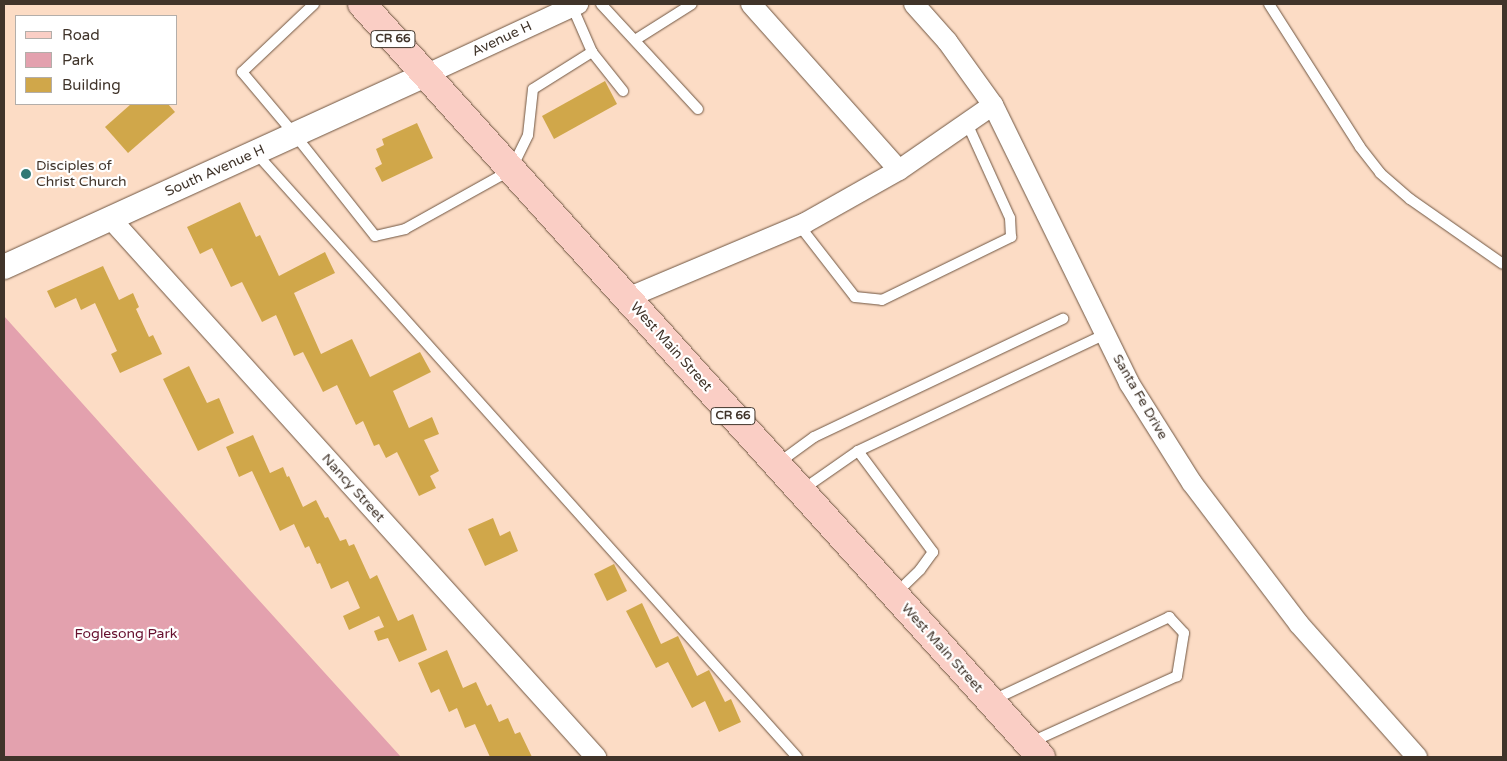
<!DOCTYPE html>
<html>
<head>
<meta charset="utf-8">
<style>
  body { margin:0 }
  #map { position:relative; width:1507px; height:761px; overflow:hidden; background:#fcdcc5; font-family:"Varela Round",sans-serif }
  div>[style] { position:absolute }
  .green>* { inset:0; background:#e3a1ae }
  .building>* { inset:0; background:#d0a74a }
  .roads { filter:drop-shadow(0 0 1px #6f5541) drop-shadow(0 0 1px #6f5541) }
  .service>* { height:10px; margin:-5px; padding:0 5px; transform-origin:5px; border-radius:5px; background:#fff }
  .minor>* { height:20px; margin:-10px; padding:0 10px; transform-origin:10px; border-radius:10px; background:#fff }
  .tertiary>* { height:24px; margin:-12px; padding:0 12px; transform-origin:12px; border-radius:12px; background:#fff }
  .primary>* { height:28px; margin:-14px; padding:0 14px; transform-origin:14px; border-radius:14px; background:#facec5 }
  .dots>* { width:14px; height:14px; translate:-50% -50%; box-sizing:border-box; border:2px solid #fff; border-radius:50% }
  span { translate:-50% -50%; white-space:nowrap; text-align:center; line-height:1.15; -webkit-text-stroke:4.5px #fff; paint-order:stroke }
  .shield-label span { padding:1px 4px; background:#fff; border:1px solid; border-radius:4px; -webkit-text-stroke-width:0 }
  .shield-label { font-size:12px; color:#40342a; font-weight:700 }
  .street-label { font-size:14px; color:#40342a }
  .poi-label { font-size:14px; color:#40342a }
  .left { translate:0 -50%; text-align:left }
  .park-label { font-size:14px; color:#66102e }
  .frame { position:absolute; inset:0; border:5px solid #40342a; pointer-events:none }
  .legend { position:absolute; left:15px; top:15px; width:162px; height:90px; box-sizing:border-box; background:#fff; border:1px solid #b3aeaa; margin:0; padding:6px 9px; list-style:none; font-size:15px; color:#40342a }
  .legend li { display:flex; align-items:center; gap:10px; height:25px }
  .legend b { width:25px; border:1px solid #b3aeaa }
</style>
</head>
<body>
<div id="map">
  <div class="green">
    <div style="clip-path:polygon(4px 316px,238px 577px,401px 757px,4px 757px)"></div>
  </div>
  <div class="building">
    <div style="clip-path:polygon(605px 81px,617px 104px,554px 139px,542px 116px)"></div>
    <div style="clip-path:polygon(131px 104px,168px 104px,175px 112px,128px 153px,105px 127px)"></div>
    <div style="clip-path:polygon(417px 123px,433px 158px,382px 182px,375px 168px,382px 164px,376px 149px,384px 145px,382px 139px)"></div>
    <div style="clip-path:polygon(240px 202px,256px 237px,260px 235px,279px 276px,325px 252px,335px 273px,294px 293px,321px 354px,352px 339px,370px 377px,420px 352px,431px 372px,393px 391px,409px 428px,432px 417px,439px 434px,424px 440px,439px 471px,430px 476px,436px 488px,419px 496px,397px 452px,386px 458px,379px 444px,374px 446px,363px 421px,356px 425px,337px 385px,323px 392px,303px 352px,294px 356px,276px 315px,262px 322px,242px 282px,231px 287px,212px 248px,200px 254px,187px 227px)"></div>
    <div style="clip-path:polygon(103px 266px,119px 300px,133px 293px,139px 307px,136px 309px,149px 337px,153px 335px,162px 354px,120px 373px,111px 354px,117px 351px,95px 303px,81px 310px,76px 298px,55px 308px,47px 291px)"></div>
    <div style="clip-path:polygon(189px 366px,207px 403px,219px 398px,234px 433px,198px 451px,163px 379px)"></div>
    <div style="clip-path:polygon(253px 435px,270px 473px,283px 467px,287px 477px,289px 476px,303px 507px,316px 500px,325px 518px,328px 517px,340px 541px,346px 539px,349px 546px,354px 544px,370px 579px,377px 575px,398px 621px,413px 614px,427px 650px,399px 662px,388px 638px,378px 641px,374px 631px,384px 627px,379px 616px,349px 630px,343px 616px,360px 608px,348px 581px,331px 589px,320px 563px,317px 564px,309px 546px,305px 548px,294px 524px,280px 531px,252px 471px,239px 477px,226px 447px)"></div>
    <div style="clip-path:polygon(493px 518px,500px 536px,510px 531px,518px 551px,485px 566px,468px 529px)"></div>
    <div style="clip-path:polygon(614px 564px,627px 591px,607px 601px,594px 574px)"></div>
    <div style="clip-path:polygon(642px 603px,661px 644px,678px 636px,697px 676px,709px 670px,725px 702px,731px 699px,741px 722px,719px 732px,705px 701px,692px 708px,668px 662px,656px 668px,626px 611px)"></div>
    <div style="clip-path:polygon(447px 650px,463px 688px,476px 682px,487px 706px,491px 704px,499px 722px,508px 718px,515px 734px,520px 732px,532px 757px,490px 757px,475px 724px,465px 728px,457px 708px,449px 712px,439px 689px,431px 693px,418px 663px)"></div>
  </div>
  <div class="roads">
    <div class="service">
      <div style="left:314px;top:4px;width:99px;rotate:136.6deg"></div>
      <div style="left:242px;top:72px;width:82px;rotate:49.9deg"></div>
      <div style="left:295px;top:135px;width:129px;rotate:51.6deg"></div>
      <div style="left:375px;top:236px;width:31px;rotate:-13deg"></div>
      <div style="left:405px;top:229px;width:121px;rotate:-29.1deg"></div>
      <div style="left:511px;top:170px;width:39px;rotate:-64deg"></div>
      <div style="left:528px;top:135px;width:46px;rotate:-83.8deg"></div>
      <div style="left:533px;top:89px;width:70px;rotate:-32.1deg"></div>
      <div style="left:601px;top:4px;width:143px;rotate:47.3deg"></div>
      <div style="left:1269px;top:4px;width:169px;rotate:57.5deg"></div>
      <div style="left:1360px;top:147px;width:33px;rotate:52deg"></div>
      <div style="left:1380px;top:173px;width:40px;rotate:41deg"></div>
      <div style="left:1410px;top:199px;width:113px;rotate:35deg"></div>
      <div style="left:572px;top:6px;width:50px;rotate:66.5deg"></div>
      <div style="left:592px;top:52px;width:50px;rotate:51.5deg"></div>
      <div style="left:635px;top:40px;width:67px;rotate:-32.3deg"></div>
      <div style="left:256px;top:153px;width:811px;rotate:48.15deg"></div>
      <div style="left:799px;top:225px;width:91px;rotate:52.1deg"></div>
      <div style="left:855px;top:297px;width:27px;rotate:6deg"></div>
      <div style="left:882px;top:300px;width:144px;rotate:-26deg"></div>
      <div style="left:1011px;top:237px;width:19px;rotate:-93deg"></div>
      <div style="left:1010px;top:218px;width:104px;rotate:-114.4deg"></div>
      <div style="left:858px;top:451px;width:126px;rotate:53.4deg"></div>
      <div style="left:933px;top:552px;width:22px;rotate:126deg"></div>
      <div style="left:920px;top:570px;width:35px;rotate:136deg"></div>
      <div style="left:777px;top:464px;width:46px;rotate:-36.1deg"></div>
      <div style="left:814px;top:437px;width:276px;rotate:-25.4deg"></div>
      <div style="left:802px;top:490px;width:68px;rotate:-34.9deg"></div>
      <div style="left:858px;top:451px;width:273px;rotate:-25.3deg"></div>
      <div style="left:993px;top:700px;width:195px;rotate:-25.2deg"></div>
      <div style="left:1169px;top:617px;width:22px;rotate:47deg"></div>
      <div style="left:1184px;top:633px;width:44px;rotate:99.2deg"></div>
      <div style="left:1177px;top:676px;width:162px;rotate:155.6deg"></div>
    </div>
    <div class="minor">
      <div style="left:751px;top:4px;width:222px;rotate:48.3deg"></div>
      <div style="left:914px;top:4px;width:50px;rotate:48.3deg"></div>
      <div style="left:947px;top:41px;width:79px;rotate:54.3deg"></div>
      <div style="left:993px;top:105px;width:309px;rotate:63.9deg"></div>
      <div style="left:1129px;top:383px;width:118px;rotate:57.8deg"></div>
      <div style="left:1192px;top:483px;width:177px;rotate:52.8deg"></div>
      <div style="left:1299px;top:624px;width:178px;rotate:48.4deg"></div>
      <div style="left:425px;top:75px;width:169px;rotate:-24.9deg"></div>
      <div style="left:110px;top:218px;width:726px;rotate:47.96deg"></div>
      <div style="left:627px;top:298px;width:193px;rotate:-22.8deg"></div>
      <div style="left:805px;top:223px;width:108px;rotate:-29.4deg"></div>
      <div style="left:899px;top:170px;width:114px;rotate:-34.7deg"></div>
    </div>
    <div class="tertiary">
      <div style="left:4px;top:267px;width:463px;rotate:-24.5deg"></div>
    </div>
    <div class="primary">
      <div style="left:362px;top:4px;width:1014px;rotate:47.96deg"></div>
    </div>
  </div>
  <div class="dots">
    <div style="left:26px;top:174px;background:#307975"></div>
  </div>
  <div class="shield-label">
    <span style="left:393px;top:39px">CR 66</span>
    <span style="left:733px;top:416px">CR 66</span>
  </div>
  <div class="street-label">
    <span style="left:502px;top:39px;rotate:-25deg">Avenue H</span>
    <span style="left:215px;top:171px;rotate:-24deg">South Avenue H</span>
    <span style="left:671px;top:347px;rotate:48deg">West Main Street</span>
    <span style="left:1140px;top:397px;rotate:60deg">Santa Fe Drive</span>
    <span style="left:353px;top:488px;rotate:48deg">Nancy Street</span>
    <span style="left:942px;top:648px;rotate:48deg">West Main Street</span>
  </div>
  <div class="poi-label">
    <span class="left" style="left:36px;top:174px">Disciples of<br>Christ Church</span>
  </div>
  <div class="park-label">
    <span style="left:126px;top:634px">Foglesong Park</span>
  </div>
  <div class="frame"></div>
  <ul class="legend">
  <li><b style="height:6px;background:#facec5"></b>Road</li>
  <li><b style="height:14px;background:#e3a1ae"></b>Park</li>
  <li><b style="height:14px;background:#d0a74a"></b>Building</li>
  </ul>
</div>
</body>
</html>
